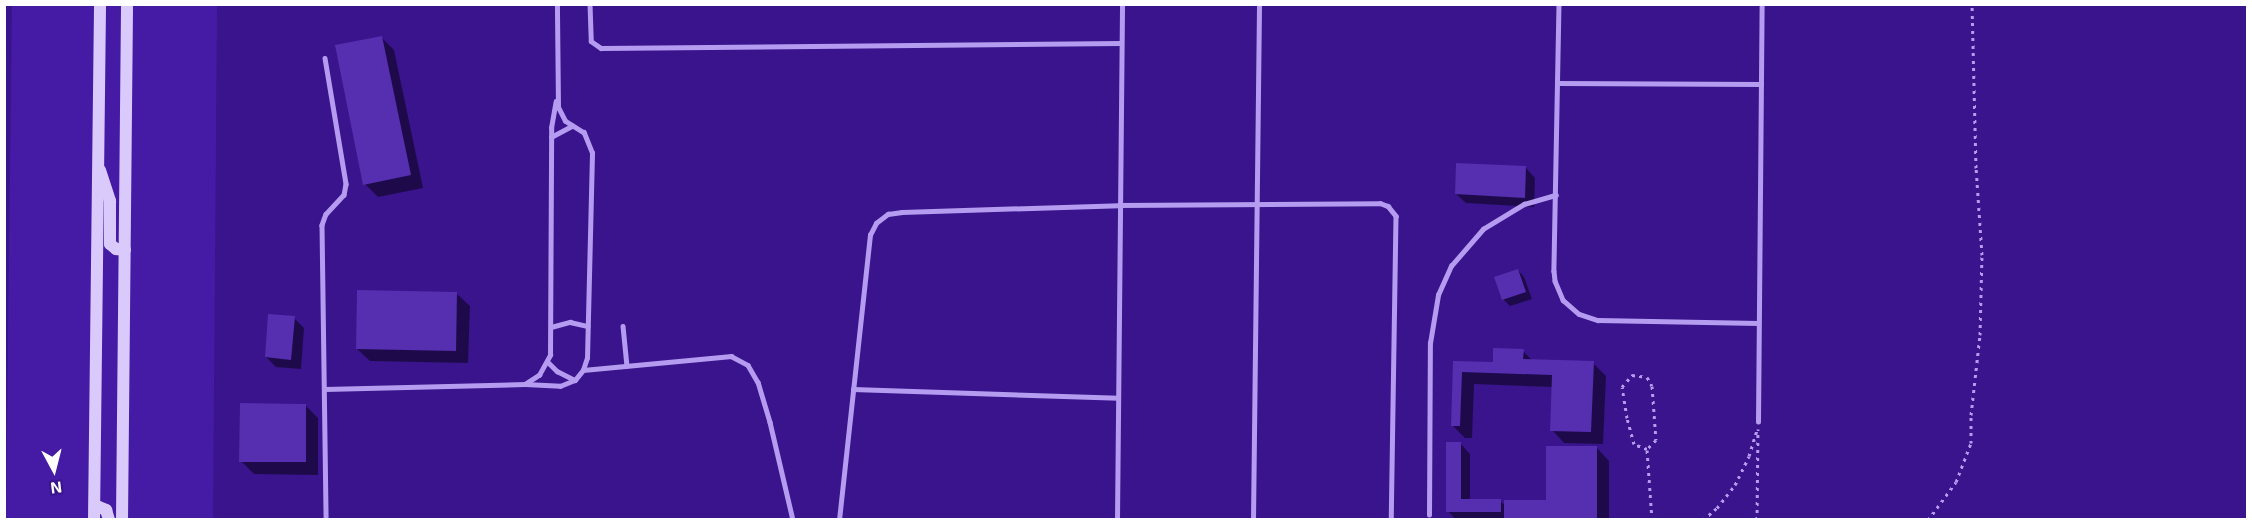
<!DOCTYPE html>
<html>
<head>
<meta charset="utf-8">
<style>
  body { margin:0 }
  #map { position:relative; width:2252px; height:524px; overflow:hidden; background:#39148c; font-family:"Exo 2",sans-serif }
  div>[style] { position:absolute }
  .green>* { inset:0; background:#451ba6 }
  .shadow>* { inset:0; background:#0007 }
  .building>* { inset:0; background:#562eb0 }
  .path>* { height:3px; margin-top:-1.5px; transform-origin:0; background:repeating-linear-gradient(90deg,#b59cf0 0 3px,transparent 0 7.5px) }
  .lane>* { height:4.5px; margin:-2.25px; padding:0 2.25px; transform-origin:2.25px; border-radius:2.25px; background:#b59cf0 }
  .secondary>* { height:12px; margin:-6px; padding:0 6px; transform-origin:6px; border-radius:6px; background:#dacafb }
  span { translate:-50% -50%; white-space:nowrap; text-align:center; line-height:1.15; -webkit-text-stroke:4.5px #39148c; paint-order:stroke }
  .frame { position:absolute; inset:0; border:6px solid #fff; pointer-events:none }
  .north { position:absolute; left:24px; top:440px; width:60px; height:60px; -webkit-text-stroke:4px #39148c; paint-order:stroke; rotate:173deg; font-size:16px; font-weight:700; line-height:24px; text-align:center; color:#fff }
  .north::after { content:''; display:block; margin:auto; width:21px; height:27px; background:#fff; clip-path:polygon(50% 0,100% 100%,50% 72%,0 100%) }
</style>
</head>
<body>
<div id="map">
  <div class="green">
    <div style="clip-path:polygon(12px 5px,217px 5px,213px 519px,6px 519px)"></div>
  </div>
  <div class="shadow">
    <div style="clip-path:polygon(381px 37px,394px 50px,423px 188px,378px 197px,365px 184px)"></div>
    <div style="clip-path:polygon(1526px 168px,1535px 178px,1534px 207px,1466px 203px,1456px 194px)"></div>
    <div style="clip-path:polygon(1518px 270px,1524px 277px,1532px 299px,1510px 306px,1503px 299px)"></div>
    <div style="clip-path:polygon(457px 294px,470px 306px,468px 363px,370px 361px,357px 349px)"></div>
    <div style="clip-path:polygon(294px 318px,304px 328px,301px 369px,276px 367px,266px 357px)"></div>
    <div style="clip-path:polygon(1523px 351px,1533px 361px,1593px 363px,1606px 376px,1603px 444px,1564px 443px,1552px 430px,1553px 387px,1474px 384px,1472px 438px,1465px 438px,1452px 425px,1455px 362px,1494px 364px)"></div>
    <div style="clip-path:polygon(305px 405px,318px 418px,318px 475px,254px 474px,241px 461px)"></div>
    <div style="clip-path:polygon(1461px 444px,1470px 454px,1470px 501px,1500px 501px,1506px 506px,1548px 501px,1597px 448px,1609px 461px,1609px 520px,1456px 520px,1448px 511px)"></div>
  </div>
  <div class="building">
    <div style="clip-path:polygon(382px 36px,411px 175px,363px 185px,335px 45px)"></div>
    <div style="clip-path:polygon(1456px 163px,1526px 166px,1525px 198px,1455px 194px)"></div>
    <div style="clip-path:polygon(1518px 269px,1526px 292px,1502px 300px,1494px 277px)"></div>
    <div style="clip-path:polygon(357px 290px,457px 292px,456px 351px,356px 349px)"></div>
    <div style="clip-path:polygon(268px 314px,295px 316px,291px 360px,265px 357px)"></div>
    <div style="clip-path:polygon(1493px 348px,1524px 349px,1523px 359px,1594px 361px,1591px 432px,1550px 431px,1552px 375px,1462px 372px,1460px 426px,1451px 426px,1453px 361px,1493px 362px)"></div>
    <div style="clip-path:polygon(240px 403px,306px 404px,306px 462px,239px 462px)"></div>
    <div style="clip-path:polygon(1446px 442px,1461px 442px,1461px 499px,1501px 499px,1501px 512px,1446px 512px)"></div>
    <div style="clip-path:polygon(1546px 446px,1597px 446px,1597px 520px,1504px 520px,1504px 500px,1546px 500px)"></div>
  </div>
  <div class="path">
    <div style="left:1632px;top:375px;width:15px;rotate:8deg"></div>
    <div style="left:1647px;top:377px;width:10px;rotate:61deg"></div>
    <div style="left:1652px;top:386px;width:54px;rotate:85.8deg"></div>
    <div style="left:1656px;top:440px;width:13px;rotate:135deg"></div>
    <div style="left:1647px;top:449px;width:14px;rotate:-159deg"></div>
    <div style="left:1634px;top:444px;width:27px;rotate:-105deg"></div>
    <div style="left:1627px;top:418px;width:31px;rotate:-99deg"></div>
    <div style="left:1622px;top:387px;width:16px;rotate:-50deg"></div>
    <div style="left:1647px;top:450px;width:70px;rotate:85.9deg"></div>
    <div style="left:1703px;top:520px;width:18px;rotate:-41deg"></div>
    <div style="left:1717px;top:508px;width:29px;rotate:-52deg"></div>
    <div style="left:1735px;top:485px;width:32px;rotate:-64deg"></div>
    <div style="left:1749px;top:456px;width:28px;rotate:-73deg"></div>
    <div style="left:1757px;top:520px;width:91px;rotate:-89.4deg"></div>
    <div style="left:1928px;top:520px;width:47px;rotate:-53.6deg"></div>
    <div style="left:1956px;top:482px;width:42px;rotate:-69deg"></div>
    <div style="left:1971px;top:443px;width:28px;rotate:-90deg"></div>
    <div style="left:1971px;top:415px;width:81px;rotate:-83.6deg"></div>
    <div style="left:1980px;top:335px;width:80px;rotate:-88.6deg"></div>
    <div style="left:1982px;top:255px;width:87px;rotate:-93.9deg"></div>
    <div style="left:1976px;top:168px;width:164px;rotate:-91.4deg"></div>
  </div>
  <div class="lane">
    <div style="left:590px;top:4px;width:37px;rotate:88deg"></div>
    <div style="left:591px;top:41px;width:12px;rotate:35deg"></div>
    <div style="left:601px;top:48px;width:520px;rotate:-0.55deg"></div>
    <div style="left:1559px;top:4px;width:267px;rotate:91.1deg"></div>
    <div style="left:1554px;top:271px;width:10px;rotate:84deg"></div>
    <div style="left:1555px;top:281px;width:21px;rotate:67deg"></div>
    <div style="left:1563px;top:300px;width:21px;rotate:41deg"></div>
    <div style="left:1579px;top:314px;width:20px;rotate:18deg"></div>
    <div style="left:1598px;top:320px;width:160px;rotate:1.1deg"></div>
    <div style="left:325px;top:58px;width:128px;rotate:80.5deg"></div>
    <div style="left:346px;top:184px;width:11px;rotate:100deg"></div>
    <div style="left:344px;top:195px;width:26px;rotate:133deg"></div>
    <div style="left:326px;top:214px;width:12px;rotate:110deg"></div>
    <div style="left:322px;top:225px;width:295px;rotate:89.2deg"></div>
    <div style="left:1558px;top:83px;width:203px;rotate:0.3deg"></div>
    <div style="left:551px;top:137px;width:24px;rotate:-28deg"></div>
    <div style="left:623px;top:326px;width:40px;rotate:84.3deg"></div>
    <div style="left:551px;top:327px;width:20px;rotate:-15deg"></div>
    <div style="left:570px;top:322px;width:18px;rotate:13deg"></div>
    <div style="left:548px;top:362px;width:13px;rotate:45deg"></div>
    <div style="left:557px;top:371px;width:20px;rotate:27deg"></div>
    <div style="left:583px;top:370px;width:149px;rotate:-5.4deg"></div>
    <div style="left:731px;top:356px;width:19px;rotate:28deg"></div>
    <div style="left:748px;top:365px;width:20px;rotate:60deg"></div>
    <div style="left:758px;top:382px;width:42px;rotate:73.3deg"></div>
    <div style="left:770px;top:422px;width:101px;rotate:76.8deg"></div>
    <div style="left:525px;top:384px;width:17px;rotate:-33deg"></div>
    <div style="left:539px;top:375px;width:23px;rotate:-61deg"></div>
    <div style="left:550px;top:355px;width:227px;rotate:-89.7deg"></div>
    <div style="left:551px;top:128px;width:27px;rotate:-80deg"></div>
    <div style="left:325px;top:389px;width:200px;rotate:-1.4deg"></div>
    <div style="left:525px;top:384px;width:35px;rotate:3deg"></div>
    <div style="left:560px;top:386px;width:16px;rotate:-22deg"></div>
    <div style="left:575px;top:380px;width:13px;rotate:-51deg"></div>
    <div style="left:583px;top:370px;width:13px;rotate:-72deg"></div>
    <div style="left:587px;top:358px;width:205px;rotate:-88.6deg"></div>
    <div style="left:592px;top:153px;width:22px;rotate:-112deg"></div>
    <div style="left:584px;top:133px;width:22px;rotate:-148deg"></div>
    <div style="left:565px;top:121px;width:16px;rotate:-117deg"></div>
    <div style="left:558px;top:107px;width:103px;rotate:-90.6deg"></div>
    <div style="left:853px;top:389px;width:265px;rotate:1.9deg"></div>
    <div style="left:1758px;top:422px;width:418px;rotate:-89.5deg"></div>
    <div style="left:1429px;top:515px;width:172px;rotate:-89.7deg"></div>
    <div style="left:1430px;top:343px;width:49px;rotate:-80.5deg"></div>
    <div style="left:1438px;top:295px;width:32px;rotate:-66deg"></div>
    <div style="left:1451px;top:266px;width:49px;rotate:-49.1deg"></div>
    <div style="left:1483px;top:229px;width:48px;rotate:-31.4deg"></div>
    <div style="left:1524px;top:204px;width:33px;rotate:-16deg"></div>
    <div style="left:839px;top:520px;width:287px;rotate:-83.8deg"></div>
    <div style="left:870px;top:235px;width:13px;rotate:-63deg"></div>
    <div style="left:876px;top:223px;width:15px;rotate:-37deg"></div>
    <div style="left:888px;top:214px;width:14px;rotate:-8deg"></div>
    <div style="left:902px;top:212px;width:217px;rotate:-1.8deg"></div>
    <div style="left:1119px;top:205px;width:261px;rotate:-0.4deg"></div>
    <div style="left:1380px;top:203px;width:9px;rotate:21deg"></div>
    <div style="left:1388px;top:206px;width:13px;rotate:51deg"></div>
    <div style="left:1396px;top:216px;width:304px;rotate:90.9deg"></div>
    <div style="left:1117px;top:520px;width:516px;rotate:-89.44deg"></div>
    <div style="left:1253px;top:520px;width:516px;rotate:-89.33deg"></div>
  </div>
  <div class="secondary">
    <div style="left:100px;top:170px;width:33px;rotate:72deg"></div>
    <div style="left:110px;top:201px;width:43px;rotate:90deg"></div>
    <div style="left:110px;top:244px;width:8px;rotate:40deg"></div>
    <div style="left:116px;top:249px;width:9px;rotate:6deg"></div>
    <div style="left:95px;top:508px;width:4px;rotate:-14deg"></div>
    <div style="left:99px;top:507px;width:8px;rotate:23deg"></div>
    <div style="left:106px;top:510px;width:10px;rotate:73deg"></div>
    <div style="left:94px;top:520px;width:516px;rotate:-89.33deg"></div>
    <div style="left:122px;top:520px;width:516px;rotate:-89.44deg"></div>
  </div>
  <div class="frame"></div>
  <div class="north">N</div>
</div>
</body>
</html>
